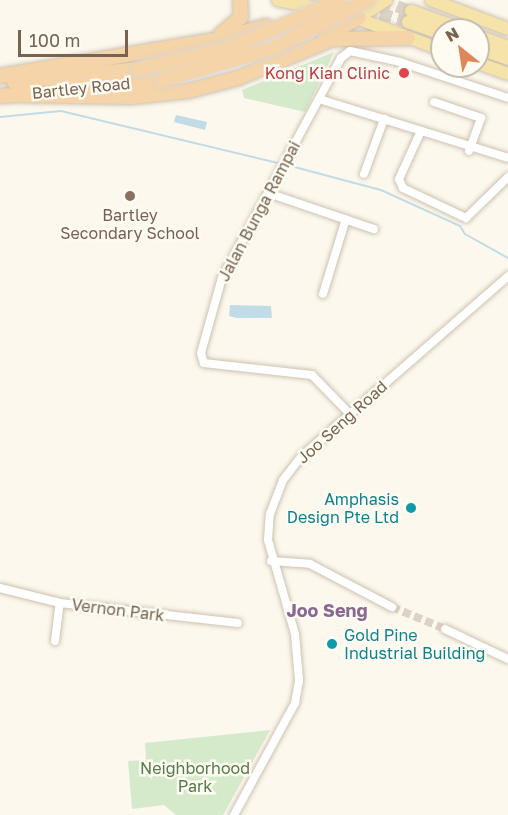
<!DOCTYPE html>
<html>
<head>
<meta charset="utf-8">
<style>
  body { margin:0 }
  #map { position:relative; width:508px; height:815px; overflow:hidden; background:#fcf8ed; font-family:"Golos Text",sans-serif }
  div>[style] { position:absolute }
  .green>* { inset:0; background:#d4eacb }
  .water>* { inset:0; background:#c1dce6 }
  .stream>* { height:2px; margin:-1px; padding:0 1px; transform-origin:1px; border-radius:1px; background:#c1dce6 }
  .minor-tunnel>* { height:8px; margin-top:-4px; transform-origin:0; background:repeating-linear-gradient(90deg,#dbd3c6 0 8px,transparent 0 12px) }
  .primary-tunnel>* { height:12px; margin-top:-6px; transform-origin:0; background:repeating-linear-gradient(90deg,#dbd3c6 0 12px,transparent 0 18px) }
  .roads { filter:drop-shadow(0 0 2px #cec2b1) drop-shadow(0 0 2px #cec2b1) }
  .minor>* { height:8px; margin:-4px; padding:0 4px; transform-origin:4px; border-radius:4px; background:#fff }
  .primary>* { height:12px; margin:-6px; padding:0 6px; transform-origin:6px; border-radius:6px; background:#f6e3aa }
  .trunk>* { height:14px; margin:-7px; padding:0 7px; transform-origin:7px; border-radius:7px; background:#f4d4a8 }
  .bridges { filter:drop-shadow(0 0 2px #dcd6d1) drop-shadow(0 0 2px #dcd6d1) }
  .trunk-bridge>* { height:14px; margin:-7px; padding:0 7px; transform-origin:7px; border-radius:7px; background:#f4d4a8 }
  .dots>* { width:16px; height:16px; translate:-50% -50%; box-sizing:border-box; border:3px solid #fefbf3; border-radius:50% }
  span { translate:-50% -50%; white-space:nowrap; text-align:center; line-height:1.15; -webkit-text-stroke:5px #fefbf3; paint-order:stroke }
  .health-label { font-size:16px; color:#be3a42 }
  .right { translate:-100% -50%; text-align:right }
  .street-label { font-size:16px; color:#77634f }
  .education-label { font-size:16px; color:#785e54 }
  .culture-label { font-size:16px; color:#0d838f }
  .left { translate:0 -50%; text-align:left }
  .park-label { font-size:16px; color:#517c48 }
  .neighbourhood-label { font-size:18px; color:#8a6892; font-weight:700 }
  .north { position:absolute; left:430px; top:18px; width:60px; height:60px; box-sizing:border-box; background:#fefbf3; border:2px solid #c8beb1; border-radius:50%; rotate:330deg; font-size:16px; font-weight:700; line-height:24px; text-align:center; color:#77634f }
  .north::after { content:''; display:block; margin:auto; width:21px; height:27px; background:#df8759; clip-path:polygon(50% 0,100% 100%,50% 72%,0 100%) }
  .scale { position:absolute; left:18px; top:30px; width:110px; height:27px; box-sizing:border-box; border:3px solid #77634f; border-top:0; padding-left:8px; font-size:18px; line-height:21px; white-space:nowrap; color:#77634f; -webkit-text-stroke:4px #fefbf3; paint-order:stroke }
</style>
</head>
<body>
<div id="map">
  <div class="green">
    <div style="clip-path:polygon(334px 52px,305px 112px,244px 98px,242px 90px)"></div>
    <div style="clip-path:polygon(270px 730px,223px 815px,176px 815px,164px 805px,132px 809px,128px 761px,146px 760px,145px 743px)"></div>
  </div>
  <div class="water">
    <div style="clip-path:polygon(176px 115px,207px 122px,205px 130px,174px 122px)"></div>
    <div style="clip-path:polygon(230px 305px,271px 306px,272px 318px,237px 318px,229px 316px)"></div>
  </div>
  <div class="stream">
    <div style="left:0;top:117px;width:61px;rotate:-5.6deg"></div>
    <div style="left:61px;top:111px;width:227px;rotate:13.5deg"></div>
    <div style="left:287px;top:165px;width:97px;rotate:14.9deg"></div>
    <div style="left:381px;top:190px;width:87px;rotate:24.5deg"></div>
    <div style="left:460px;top:226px;width:9px;rotate:58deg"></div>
    <div style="left:465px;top:234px;width:49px;rotate:29.2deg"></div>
  </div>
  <div class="minor-tunnel">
    <div style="left:392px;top:607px;width:57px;rotate:22.5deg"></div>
  </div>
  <div class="primary-tunnel">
    <div style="left:380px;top:0;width:33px;rotate:20deg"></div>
    <div style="left:363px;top:8px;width:47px;rotate:17.3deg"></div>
  </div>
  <div class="roads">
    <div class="minor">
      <div style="left:319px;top:99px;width:198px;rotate:17.3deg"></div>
      <div style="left:434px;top:102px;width:50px;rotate:18.8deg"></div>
      <div style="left:481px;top:118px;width:35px;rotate:110deg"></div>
      <div style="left:421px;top:131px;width:53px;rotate:114.6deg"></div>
      <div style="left:399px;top:179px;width:10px;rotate:66deg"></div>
      <div style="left:403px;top:188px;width:70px;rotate:25.5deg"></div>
      <div style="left:466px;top:218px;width:59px;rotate:-44.3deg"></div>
      <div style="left:364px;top:174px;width:59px;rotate:-70deg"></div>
      <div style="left:268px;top:193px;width:112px;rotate:18.8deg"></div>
      <div style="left:323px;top:294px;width:78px;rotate:-73deg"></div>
      <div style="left:350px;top:414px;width:54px;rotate:-134.3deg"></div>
      <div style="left:312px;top:375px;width:109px;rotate:-173.7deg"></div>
      <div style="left:204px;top:363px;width:10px;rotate:-107deg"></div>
      <div style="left:201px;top:353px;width:78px;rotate:-74.4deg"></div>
      <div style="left:222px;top:278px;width:250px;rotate:-61.6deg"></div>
      <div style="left:341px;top:58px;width:11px;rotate:-38deg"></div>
      <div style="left:350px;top:51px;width:51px;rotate:12.4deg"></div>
      <div style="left:400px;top:62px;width:114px;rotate:18.4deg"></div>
      <div style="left:271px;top:561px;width:39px;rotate:4deg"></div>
      <div style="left:310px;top:564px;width:93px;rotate:27.7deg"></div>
      <div style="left:0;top:588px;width:62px;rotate:14deg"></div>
      <div style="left:60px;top:603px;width:179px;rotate:6.4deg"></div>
      <div style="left:445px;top:629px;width:70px;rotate:25.5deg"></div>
      <div style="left:55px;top:641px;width:38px;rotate:-83deg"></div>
      <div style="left:234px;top:815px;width:128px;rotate:-61.4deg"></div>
      <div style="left:295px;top:703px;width:23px;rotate:-80deg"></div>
      <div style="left:299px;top:680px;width:46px;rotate:-95deg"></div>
      <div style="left:295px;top:634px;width:98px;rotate:-106deg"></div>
      <div style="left:268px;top:540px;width:26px;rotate:-86deg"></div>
      <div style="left:270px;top:514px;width:36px;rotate:-69deg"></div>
      <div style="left:283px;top:480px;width:31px;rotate:-52deg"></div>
      <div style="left:302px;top:456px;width:274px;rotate:-41.1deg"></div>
    </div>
    <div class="primary">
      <div style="left:278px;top:0;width:45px;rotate:11.6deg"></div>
      <div style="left:431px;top:0;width:82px;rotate:20.6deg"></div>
      <div style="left:411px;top:11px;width:56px;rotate:19.7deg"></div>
      <div style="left:351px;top:16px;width:97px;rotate:20.5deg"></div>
      <div style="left:359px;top:17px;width:32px;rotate:-32deg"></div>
      <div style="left:408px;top:22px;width:36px;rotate:19deg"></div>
      <div style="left:478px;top:36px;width:32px;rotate:20deg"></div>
      <div style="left:478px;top:48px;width:32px;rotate:20deg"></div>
      <div style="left:478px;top:63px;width:32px;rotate:20deg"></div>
    </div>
    <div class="trunk">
      <div style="left:221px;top:34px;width:26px;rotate:-40deg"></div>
      <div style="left:241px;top:17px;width:17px;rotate:-93deg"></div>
      <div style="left:325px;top:37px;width:39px;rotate:-30deg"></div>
      <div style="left:0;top:76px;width:218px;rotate:-9.5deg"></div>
      <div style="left:215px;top:40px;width:53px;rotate:-15.4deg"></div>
      <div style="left:14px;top:82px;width:126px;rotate:-5.9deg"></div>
      <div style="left:69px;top:90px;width:94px;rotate:-6.1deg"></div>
      <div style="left:20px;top:95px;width:111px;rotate:1deg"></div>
      <div style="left:131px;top:97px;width:57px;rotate:-6deg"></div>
      <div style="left:188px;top:91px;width:52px;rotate:-14.6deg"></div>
      <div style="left:238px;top:78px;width:102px;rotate:-22.5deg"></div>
      <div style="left:332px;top:39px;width:76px;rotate:-0.8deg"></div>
      <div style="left:0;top:96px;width:29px;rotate:-4deg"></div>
    </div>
  </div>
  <div class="bridges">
    <div class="trunk-bridge">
      <div style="left:139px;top:69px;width:90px;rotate:-12.8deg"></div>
      <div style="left:227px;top:49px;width:123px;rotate:-23.4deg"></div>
      <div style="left:162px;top:80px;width:113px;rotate:-15.9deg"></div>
      <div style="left:271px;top:49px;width:109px;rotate:-26.8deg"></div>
    </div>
  </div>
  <div class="dots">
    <div style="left:404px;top:73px;background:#e0444e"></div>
    <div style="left:130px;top:196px;background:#8d6e63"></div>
    <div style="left:411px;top:508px;background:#0f9aa8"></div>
    <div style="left:332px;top:644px;background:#0f9aa8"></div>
  </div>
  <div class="health-label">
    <span class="right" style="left:390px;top:73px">Kong Kian Clinic</span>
  </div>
  <div class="street-label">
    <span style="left:81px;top:88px;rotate:-6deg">Bartley Road</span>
    <span style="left:259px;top:211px;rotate:-62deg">Jalan Bunga Rampai</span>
    <span style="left:342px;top:422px;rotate:-42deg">Joo Seng Road</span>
    <span style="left:118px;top:610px;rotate:7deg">Vernon Park</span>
  </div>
  <div class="education-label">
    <span style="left:130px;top:224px">Bartley<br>Secondary School</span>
  </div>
  <div class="culture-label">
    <span class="right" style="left:399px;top:508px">Amphasis<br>Design Pte Ltd</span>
    <span class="left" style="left:344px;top:644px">Gold Pine<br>Industrial Building</span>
  </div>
  <div class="park-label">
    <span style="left:195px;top:777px">Neighborhood<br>Park</span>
  </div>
  <div class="neighbourhood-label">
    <span style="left:327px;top:610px">Joo Seng</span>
  </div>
  <div class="north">N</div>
  <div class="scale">100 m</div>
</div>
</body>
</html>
